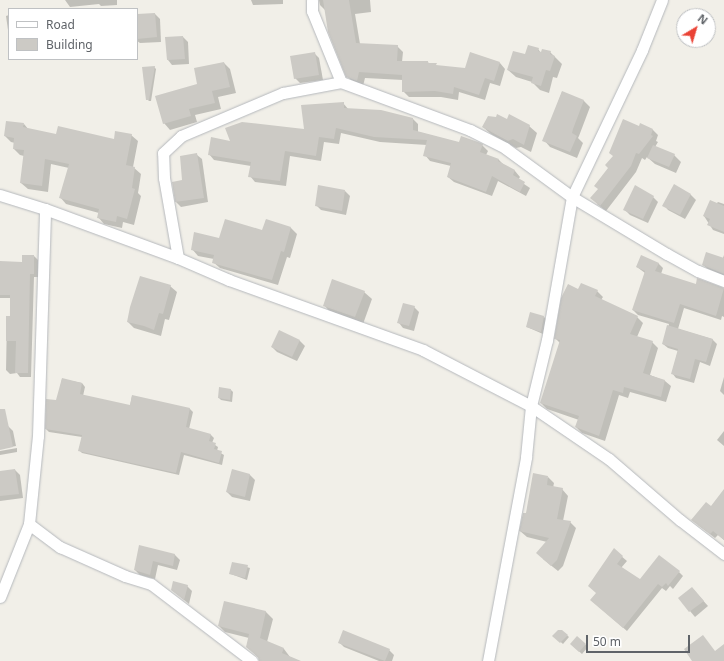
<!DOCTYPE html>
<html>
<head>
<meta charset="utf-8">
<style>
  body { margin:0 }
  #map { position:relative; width:724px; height:661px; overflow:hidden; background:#f1efe8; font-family:"Noto Sans",sans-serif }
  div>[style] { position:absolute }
  .shadow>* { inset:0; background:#0003 }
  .building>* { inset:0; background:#cccac5 }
  .roads { filter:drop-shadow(0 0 1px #b5b8bc) drop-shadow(0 0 1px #b5b8bc) }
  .minor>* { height:11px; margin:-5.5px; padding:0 5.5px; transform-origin:5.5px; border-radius:5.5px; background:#fff }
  span { translate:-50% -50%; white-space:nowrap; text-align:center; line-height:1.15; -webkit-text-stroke:4px #fff; paint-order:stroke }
  .legend { position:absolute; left:8px; top:8px; width:130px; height:52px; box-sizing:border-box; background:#fff; border:1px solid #bfc1c3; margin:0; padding:5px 7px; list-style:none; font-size:12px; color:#5f6368 }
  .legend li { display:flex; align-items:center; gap:8px; height:20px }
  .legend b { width:20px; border:1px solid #bfc1c3 }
  .north { position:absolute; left:676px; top:8px; width:40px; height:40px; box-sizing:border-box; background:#fff; border:1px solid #bfc1c3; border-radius:50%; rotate:38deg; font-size:11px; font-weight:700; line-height:16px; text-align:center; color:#5f6368 }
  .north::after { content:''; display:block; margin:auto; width:14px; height:18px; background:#ea4335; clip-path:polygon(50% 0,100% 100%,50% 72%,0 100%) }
  .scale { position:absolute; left:586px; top:635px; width:104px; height:18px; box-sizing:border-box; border:2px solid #5f6368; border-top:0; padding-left:5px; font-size:12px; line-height:14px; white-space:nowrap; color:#5f6368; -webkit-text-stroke:3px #fff; paint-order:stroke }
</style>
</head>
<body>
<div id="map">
  <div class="shadow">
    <div style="clip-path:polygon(65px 0,117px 0,117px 5px,101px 6px,99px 4px,70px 7px)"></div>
    <div style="clip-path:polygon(251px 0,283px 0,283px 4px,253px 5px)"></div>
    <div style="clip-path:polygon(319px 0,370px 0,371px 12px,355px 14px,360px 44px,397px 46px,403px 52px,402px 62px,427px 62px,438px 67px,465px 69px,500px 63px,505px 69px,500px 86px,490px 83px,485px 100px,459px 92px,458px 100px,441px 97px,409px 97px,403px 91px,403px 80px,365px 78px,363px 86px,353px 82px,347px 76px,326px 11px,320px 5px)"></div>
    <div style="clip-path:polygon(155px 14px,160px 19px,161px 42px,140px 43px,137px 41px,137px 15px)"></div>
    <div style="clip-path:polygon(9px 15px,9px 37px,6px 16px)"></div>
    <div style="clip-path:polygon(183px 37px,188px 42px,189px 64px,172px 65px,168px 60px)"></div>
    <div style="clip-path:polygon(538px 49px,541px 53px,550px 52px,562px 64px,557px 78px,553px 77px,549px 93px,540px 90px,532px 82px,516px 77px,508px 70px,526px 56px)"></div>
    <div style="clip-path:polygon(314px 53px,319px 58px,323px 80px,300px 83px,295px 78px)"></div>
    <div style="clip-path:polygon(224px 63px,230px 69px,236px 93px,218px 97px,221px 109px,195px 115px,197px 122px,170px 130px,164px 123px,199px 84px)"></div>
    <div style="clip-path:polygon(154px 67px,156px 69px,151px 101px,149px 101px,147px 99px)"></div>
    <div style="clip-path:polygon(562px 92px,584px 101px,590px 107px,579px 136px,578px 138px,583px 143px,577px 158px,550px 147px,544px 140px)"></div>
    <div style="clip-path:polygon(343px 103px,349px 110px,413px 119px,418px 124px,418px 132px,460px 143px,482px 145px,488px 151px,486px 155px,499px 160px,504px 165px,515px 171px,520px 177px,518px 180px,530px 188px,526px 196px,498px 181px,492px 196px,454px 182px,448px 177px,451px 166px,430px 161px,425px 155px,427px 145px,380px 142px,341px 133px,339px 144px,324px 142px,321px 161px,290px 156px,286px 186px,255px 182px,250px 176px,251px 166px,214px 160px,209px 154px,232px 142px,305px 131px)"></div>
    <div style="clip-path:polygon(507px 120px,529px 126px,537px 133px,531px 152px,521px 147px,516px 148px,491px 134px,483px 127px)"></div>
    <div style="clip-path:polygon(24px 124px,29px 130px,57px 135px,114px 140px,131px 135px,138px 141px,133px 167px,141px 174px,138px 193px,141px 196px,134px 225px,123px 222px,122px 228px,104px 224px,98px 217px,99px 213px,66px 204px,60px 197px,69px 168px,51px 164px,48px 192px,28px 189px,21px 183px,24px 156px,20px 155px,14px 149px,15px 143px,11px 142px,5px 136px)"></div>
    <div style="clip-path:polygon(640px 127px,653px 130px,658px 135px,656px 141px,658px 142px,655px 147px,674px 155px,681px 162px,676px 173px,655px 164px,647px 157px,645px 160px,642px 158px,636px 172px,606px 211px,597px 204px)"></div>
    <div style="clip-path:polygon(197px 155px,202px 159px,208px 202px,181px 207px,176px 202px,183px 181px)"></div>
    <div style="clip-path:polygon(674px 186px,691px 195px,696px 200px,685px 219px,668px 210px,664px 205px)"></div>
    <div style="clip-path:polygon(345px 191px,350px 196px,346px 215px,321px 210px,316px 205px)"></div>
    <div style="clip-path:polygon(653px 197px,658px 202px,648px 223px,630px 215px,625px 210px)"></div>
    <div style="clip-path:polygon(718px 202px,724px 204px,724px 234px,713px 230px,704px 216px)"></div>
    <div style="clip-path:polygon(266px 220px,291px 228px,297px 234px,290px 258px,287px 257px,278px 285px,220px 268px,213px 262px,214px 259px,198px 256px,192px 249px,263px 231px)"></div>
    <div style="clip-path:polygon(724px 255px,724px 276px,708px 269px,703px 265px,723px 258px)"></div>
    <div style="clip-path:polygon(34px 256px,38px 260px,38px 277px,34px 277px,31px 377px,20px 377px,17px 373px,10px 374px,6px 370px,7px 317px,11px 317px,11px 298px,0 298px,0 262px,23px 263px)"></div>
    <div style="clip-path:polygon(658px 263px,663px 268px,661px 274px,696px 285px,698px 279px,724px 289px,724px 317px,722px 316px,721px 320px,684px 308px,678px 329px,712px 339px,717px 344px,710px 366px,700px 362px,694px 383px,676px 378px,672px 373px,678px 351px,668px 348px,663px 344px,669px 324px,638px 315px,633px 310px,645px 273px,637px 267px)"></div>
    <div style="clip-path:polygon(170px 286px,177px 292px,169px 320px,165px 319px,161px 336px,134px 328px,128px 322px)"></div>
    <div style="clip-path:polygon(579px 290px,597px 291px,603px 297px,601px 300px,637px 317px,643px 323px,637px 337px,652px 342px,658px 348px,650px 375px,665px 381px,671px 386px,666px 402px,630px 392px,628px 398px,619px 395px,605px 441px,582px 433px,576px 427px,579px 420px,547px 409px,541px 403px,560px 343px,555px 338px)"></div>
    <div style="clip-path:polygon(364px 292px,372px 299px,363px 324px,331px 313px,324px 305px)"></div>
    <div style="clip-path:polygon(414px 307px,419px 312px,414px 331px,403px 328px,399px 323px)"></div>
    <div style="clip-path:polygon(544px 317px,546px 319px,543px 334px,527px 327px)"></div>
    <div style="clip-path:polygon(280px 332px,300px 341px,305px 346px,297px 361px,277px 352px,272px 347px)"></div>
    <div style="clip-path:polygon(724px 377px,724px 395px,720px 391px)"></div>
    <div style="clip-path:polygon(62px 379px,82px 383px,85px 387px,83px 396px,130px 406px,132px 396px,190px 409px,193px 412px,189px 429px,211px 435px,214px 438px,212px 443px,218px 447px,217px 451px,224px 455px,222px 465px,184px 455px,179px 475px,82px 453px,79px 450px,82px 437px,49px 432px,46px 429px,57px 402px)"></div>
    <div style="clip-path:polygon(220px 389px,231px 390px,233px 392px,232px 402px,221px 400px,219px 398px)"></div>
    <div style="clip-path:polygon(8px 426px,13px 431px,16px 446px,0 449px,0 428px)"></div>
    <div style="clip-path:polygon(724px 431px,724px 446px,717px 440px)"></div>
    <div style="clip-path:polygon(17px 448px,17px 452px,0 455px,0 451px)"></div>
    <div style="clip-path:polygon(15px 470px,20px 475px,23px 498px,0 501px,0 472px)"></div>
    <div style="clip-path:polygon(232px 471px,250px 475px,255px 480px,250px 501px,232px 497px,227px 492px)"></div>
    <div style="clip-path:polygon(548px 477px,554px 483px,553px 488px,562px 489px,568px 496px,563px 521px,570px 522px,576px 528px,563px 566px,558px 571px,543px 559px,547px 542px,527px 537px,520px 531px,526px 514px)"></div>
    <div style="clip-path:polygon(724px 491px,724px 540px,718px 535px,715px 538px,698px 525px)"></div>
    <div style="clip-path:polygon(140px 546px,175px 555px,180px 560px,177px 570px,158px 565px,155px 579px,140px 575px,135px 570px)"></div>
    <div style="clip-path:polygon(614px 550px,627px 561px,621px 568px,640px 580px,679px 572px,683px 576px,673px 589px,670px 586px,666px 591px,662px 588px,627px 631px,591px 600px,597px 593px)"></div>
    <div style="clip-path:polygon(233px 563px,250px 568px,247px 580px,231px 574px)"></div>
    <div style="clip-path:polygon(187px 586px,192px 591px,189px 604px,172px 590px)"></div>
    <div style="clip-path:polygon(692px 588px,708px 606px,695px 617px,679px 598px)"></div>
    <div style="clip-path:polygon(225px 602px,266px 612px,273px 619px,267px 642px,284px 649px,290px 657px,299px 661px,260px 661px,259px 658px,247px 647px,249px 638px,225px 632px,219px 626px)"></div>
    <div style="clip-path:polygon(562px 631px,569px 637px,563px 644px,554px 636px)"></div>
    <div style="clip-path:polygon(577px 637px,588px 647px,582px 654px,573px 646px)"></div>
    <div style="clip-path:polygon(339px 642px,389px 650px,394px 655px,392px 661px,379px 661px,344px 647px)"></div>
  </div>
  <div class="building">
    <div style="clip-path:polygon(323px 0,349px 0,356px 43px,398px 45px,397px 61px,428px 61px,428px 63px,437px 63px,436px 65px,465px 68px,470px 52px,500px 62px,494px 81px,485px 78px,479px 95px,454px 87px,453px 94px,435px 91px,402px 92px,402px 75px,359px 72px,357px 81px,346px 77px,328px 32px)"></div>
    <div style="clip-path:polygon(155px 13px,157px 37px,137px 39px,137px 14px)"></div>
    <div style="clip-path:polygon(183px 36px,185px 59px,167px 60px,165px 37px)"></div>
    <div style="clip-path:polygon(528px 45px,539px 48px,538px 51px,541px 52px,542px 49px,551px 51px,550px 54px,555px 56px,550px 71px,546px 70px,541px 86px,531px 83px,533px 77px,507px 70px,513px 51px,525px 54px)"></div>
    <div style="clip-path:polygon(315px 52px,319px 75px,294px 79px,290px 56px)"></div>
    <div style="clip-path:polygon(224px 62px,230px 87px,212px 91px,215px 103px,189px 109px,191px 116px,163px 124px,155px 96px,197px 84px,194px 68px)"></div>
    <div style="clip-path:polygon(155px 66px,149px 100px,146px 100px,142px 67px)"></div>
    <div style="clip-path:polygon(562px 91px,584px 100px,573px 129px,572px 133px,577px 136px,570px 152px,542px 141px)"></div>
    <div style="clip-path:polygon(344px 102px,344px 108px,381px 110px,413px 118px,413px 130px,459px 142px,461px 136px,478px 142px,483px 144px,480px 152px,499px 159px,498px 161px,515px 170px,513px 175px,525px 182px,520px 192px,492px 176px,486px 192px,447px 177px,451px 163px,423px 156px,427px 140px,374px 137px,336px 128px,334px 139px,319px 137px,316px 156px,285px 151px,280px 181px,248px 177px,251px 162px,208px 155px,211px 137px,230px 141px,225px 128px,242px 122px,304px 129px,301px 105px)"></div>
    <div style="clip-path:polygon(497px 114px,507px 119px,509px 114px,530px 125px,524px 145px,513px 139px,508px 141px,482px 127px,488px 116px,496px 117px)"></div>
    <div style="clip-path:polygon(623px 119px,639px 126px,640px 123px,653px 129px,651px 135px,653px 136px,639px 154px,636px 153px,631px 166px,600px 206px,590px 198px,598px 189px,594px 186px,608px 168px,605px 165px,613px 156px,609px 153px)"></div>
    <div style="clip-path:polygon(6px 121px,24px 123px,23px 127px,56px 134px,58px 126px,114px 139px,115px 131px,132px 134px,126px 165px,135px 167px,132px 188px,135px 189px,127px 219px,117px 216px,116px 222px,97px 218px,99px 209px,59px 198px,69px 164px,45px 159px,42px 186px,20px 183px,24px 150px,13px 149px,14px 138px,4px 136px)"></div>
    <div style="clip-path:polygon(653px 145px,675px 154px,669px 167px,647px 158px)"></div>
    <div style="clip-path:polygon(197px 153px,204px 198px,175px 202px,172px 182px,182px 180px,180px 156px)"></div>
    <div style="clip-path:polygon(674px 184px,691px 194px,680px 215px,662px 206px)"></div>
    <div style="clip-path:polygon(318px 185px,345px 190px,342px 211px,315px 206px)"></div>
    <div style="clip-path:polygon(635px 185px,654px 196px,643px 219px,623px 210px)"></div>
    <div style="clip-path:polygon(710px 200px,724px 206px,724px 232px,707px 225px,710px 219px,703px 216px)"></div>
    <div style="clip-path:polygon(225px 219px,262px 230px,266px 219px,291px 227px,284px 252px,281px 251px,272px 280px,212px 263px,214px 255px,191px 250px,194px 232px,219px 238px)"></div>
    <div style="clip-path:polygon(706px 252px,724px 258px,724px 274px,702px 265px)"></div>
    <div style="clip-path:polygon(22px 255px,34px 255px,34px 274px,30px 274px,28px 373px,15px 373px,16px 341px,6px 341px,6px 316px,10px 316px,10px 295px,0 295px,0 261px,22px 262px)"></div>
    <div style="clip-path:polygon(641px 255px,659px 263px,655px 271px,696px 284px,697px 278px,724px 288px,716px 316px,680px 304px,674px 323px,632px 310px,645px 271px,636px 267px)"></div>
    <div style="clip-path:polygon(140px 276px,171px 285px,163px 314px,159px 313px,154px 330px,144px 326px,127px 322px,130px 307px)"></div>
    <div style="clip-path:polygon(332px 279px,365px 291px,355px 317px,323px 306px)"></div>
    <div style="clip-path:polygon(581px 283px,598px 290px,595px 296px,638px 316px,630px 334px,653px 341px,643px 373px,665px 380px,661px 397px,624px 387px,623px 393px,613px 390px,599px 436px,575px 427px,579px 416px,540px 403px,560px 340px,554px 339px,561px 298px,568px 284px,578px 289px)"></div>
    <div style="clip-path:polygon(403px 303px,415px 306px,409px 326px,397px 323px)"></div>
    <div style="clip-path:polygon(530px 312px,544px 316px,541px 332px,526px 327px)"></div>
    <div style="clip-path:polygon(667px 325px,713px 339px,706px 362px,695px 359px,690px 379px,671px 374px,678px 349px,662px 344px)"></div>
    <div style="clip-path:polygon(279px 330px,300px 340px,292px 357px,271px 347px)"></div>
    <div style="clip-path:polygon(62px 378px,82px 383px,80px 394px,130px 405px,132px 395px,190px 408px,186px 427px,211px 434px,209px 441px,216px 443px,214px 449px,222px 451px,219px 463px,181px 452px,176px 473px,78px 451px,82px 435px,45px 429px,46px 399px,56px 400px)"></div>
    <div style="clip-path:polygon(219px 387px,231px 389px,230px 400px,218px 398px)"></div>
    <div style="clip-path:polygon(0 409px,5px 409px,13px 447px,0 450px)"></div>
    <div style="clip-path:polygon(15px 469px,19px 494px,0 496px,0 471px)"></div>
    <div style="clip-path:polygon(232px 469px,250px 474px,245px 497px,226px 492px)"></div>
    <div style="clip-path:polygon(533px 473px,548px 476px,547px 485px,563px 488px,557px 519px,571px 521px,557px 560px,551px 566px,536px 553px,549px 538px,519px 531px,523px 513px,526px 513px)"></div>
    <div style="clip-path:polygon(724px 489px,724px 540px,713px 531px,710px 534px,691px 520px,706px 502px,711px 506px)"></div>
    <div style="clip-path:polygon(139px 545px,175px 554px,173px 566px,153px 561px,150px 575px,134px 570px)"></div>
    <div style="clip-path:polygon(614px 548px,623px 556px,617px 564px,640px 579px,659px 555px,680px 571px,668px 586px,666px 583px,662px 587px,658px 584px,623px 628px,590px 600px,596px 593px,588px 586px)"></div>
    <div style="clip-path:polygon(232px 562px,248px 565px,245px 578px,229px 574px)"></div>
    <div style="clip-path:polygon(173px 581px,188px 585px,184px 600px,171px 590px)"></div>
    <div style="clip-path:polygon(692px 587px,704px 601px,689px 612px,678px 598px)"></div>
    <div style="clip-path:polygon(224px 601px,266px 611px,260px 638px,284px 648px,282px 653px,301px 661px,259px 661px,258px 657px,246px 647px,249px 634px,218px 626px)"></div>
    <div style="clip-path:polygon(343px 630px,390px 649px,385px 661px,338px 643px)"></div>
    <div style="clip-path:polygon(558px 630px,562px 630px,568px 635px,560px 643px,552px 636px)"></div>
    <div style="clip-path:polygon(703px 635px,715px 651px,724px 644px,724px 661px,692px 661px,684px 649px)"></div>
    <div style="clip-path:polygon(577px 636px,586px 644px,579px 652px,570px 644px)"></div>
  </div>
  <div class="roads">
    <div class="minor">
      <div style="left:341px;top:82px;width:138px;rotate:20.4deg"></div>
      <div style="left:470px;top:130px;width:39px;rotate:27deg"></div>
      <div style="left:505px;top:148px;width:83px;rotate:36.2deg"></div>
      <div style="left:572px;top:197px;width:111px;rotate:31deg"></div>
      <div style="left:667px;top:254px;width:35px;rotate:29deg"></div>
      <div style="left:698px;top:271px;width:28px;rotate:21deg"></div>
      <div style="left:0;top:195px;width:47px;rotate:17.3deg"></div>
      <div style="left:45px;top:209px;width:142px;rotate:20.2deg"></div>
      <div style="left:178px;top:258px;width:56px;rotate:23.3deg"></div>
      <div style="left:229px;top:280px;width:206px;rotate:19.8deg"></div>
      <div style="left:423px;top:350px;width:122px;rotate:27.4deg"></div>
      <div style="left:531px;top:406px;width:94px;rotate:34.2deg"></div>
      <div style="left:609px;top:459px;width:94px;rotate:40.7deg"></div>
      <div style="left:680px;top:520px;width:56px;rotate:37.7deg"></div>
      <div style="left:178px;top:258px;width:81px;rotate:-99.9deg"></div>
      <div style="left:164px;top:178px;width:25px;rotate:-92deg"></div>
      <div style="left:163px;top:153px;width:25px;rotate:-43deg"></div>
      <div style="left:181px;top:136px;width:111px;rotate:-22.9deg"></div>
      <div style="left:283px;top:93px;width:59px;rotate:-10.7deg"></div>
      <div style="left:341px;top:82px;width:77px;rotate:-112.2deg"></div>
      <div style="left:312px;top:11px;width:11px;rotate:-90deg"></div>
      <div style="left:29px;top:524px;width:39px;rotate:37deg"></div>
      <div style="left:60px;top:547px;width:71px;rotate:24deg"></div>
      <div style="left:125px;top:576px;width:27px;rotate:17deg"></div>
      <div style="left:151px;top:584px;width:127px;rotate:37.3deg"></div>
      <div style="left:0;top:597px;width:79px;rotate:-68.3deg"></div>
      <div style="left:29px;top:524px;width:88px;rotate:-84.2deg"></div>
      <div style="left:38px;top:436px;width:227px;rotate:-88.2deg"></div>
      <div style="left:488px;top:661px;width:208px;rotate:-79.4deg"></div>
      <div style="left:526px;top:457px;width:51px;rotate:-84.4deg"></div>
      <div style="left:531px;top:406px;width:68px;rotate:-76.4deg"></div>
      <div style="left:547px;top:340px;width:145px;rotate:-80.1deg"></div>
      <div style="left:572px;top:197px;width:163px;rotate:-64.5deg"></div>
      <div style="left:642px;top:50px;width:54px;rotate:-68.2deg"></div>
    </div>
  </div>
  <ul class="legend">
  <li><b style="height:5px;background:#fff"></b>Road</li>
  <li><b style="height:11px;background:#cccac5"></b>Building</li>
  </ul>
  <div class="north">N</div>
  <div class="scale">50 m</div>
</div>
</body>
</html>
